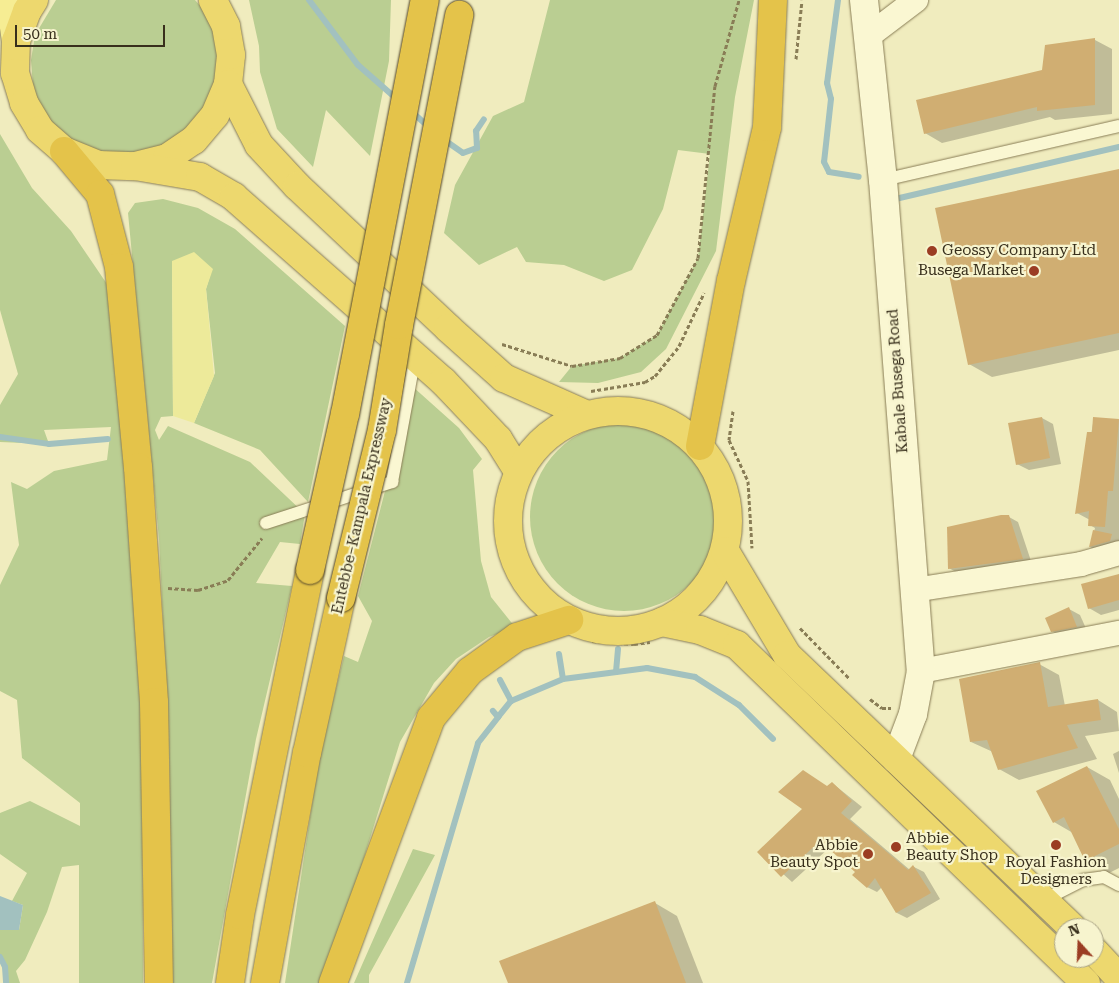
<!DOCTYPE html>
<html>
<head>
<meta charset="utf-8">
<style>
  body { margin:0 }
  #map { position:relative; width:1119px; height:983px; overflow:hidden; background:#f0ecbe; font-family:"Roboto Serif",serif }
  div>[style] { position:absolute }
  .green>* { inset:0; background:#bace92 }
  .round { border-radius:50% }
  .sand>* { inset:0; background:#edea9a }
  .water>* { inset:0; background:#a2c1bf }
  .shadow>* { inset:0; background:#0003 }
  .stream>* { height:6px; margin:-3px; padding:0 3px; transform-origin:3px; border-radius:3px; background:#a2c1bf }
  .building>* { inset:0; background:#d0ae72 }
  .path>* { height:3px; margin-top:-1.5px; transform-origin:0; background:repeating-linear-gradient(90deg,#897d56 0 4px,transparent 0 6.5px) }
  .roads { filter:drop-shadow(0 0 1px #897d56) drop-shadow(0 0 1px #897d56) }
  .service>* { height:12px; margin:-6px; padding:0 6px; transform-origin:6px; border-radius:6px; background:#faf7d2 }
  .minor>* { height:24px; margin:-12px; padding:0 12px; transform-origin:12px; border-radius:12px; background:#faf7d2 }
  .tertiary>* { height:28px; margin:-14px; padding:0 14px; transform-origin:14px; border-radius:14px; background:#faf7d2 }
  .primary>* { height:28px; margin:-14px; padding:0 14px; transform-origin:14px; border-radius:14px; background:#f6ed93 }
  .trunk>* { height:28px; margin:-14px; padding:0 14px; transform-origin:14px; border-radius:14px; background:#edd86e }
  .trunk>.ring { margin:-14px; padding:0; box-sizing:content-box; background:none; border:28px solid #edd86e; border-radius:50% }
  .motorway>* { height:28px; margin:-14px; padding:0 14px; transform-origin:14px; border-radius:14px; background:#e4c34a }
  .bridges { filter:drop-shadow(0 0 1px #56492b) drop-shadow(0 0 1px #56492b) }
  .motorway-bridge>* { height:28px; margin:-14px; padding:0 14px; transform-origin:14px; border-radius:14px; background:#e4c34a }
  .dots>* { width:14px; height:14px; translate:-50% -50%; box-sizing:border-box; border:2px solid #f7f4ce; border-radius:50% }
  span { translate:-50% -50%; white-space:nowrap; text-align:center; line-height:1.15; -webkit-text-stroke:4.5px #f7f4ce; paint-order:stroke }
  .poi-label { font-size:15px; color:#382f1c }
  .left { translate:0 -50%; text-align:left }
  .right { translate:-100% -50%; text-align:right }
  .street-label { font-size:15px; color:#382f1c }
  .north { position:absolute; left:1054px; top:918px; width:50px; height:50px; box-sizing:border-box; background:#f7f4ce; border:1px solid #aba587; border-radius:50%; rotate:340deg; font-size:14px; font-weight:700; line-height:20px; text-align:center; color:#382f1c }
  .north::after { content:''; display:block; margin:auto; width:18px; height:22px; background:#9b3d23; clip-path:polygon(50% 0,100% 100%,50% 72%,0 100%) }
  .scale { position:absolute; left:15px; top:25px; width:150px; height:22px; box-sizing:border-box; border:2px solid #382f1c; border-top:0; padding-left:6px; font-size:15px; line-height:18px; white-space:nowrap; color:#382f1c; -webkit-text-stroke:4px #f7f4ce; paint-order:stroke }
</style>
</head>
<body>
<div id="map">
  <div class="green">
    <div style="clip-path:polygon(56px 0,195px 0,202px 8px,214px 31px,220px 56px,210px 106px,176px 144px,127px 159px,78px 146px,57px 130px,42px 110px,33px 86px,31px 60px,35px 35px)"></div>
    <div style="clip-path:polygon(249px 0,391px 0,389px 61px,370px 156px,326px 110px,313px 167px,277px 129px,260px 72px,259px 46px)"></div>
    <div style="clip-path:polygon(550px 0,754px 0,735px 97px,716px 251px,666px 349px,641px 372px,598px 383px,559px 382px,572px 366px,620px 358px,657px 335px,698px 258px,710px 154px,678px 150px,663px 209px,632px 270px,604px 281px,564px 265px,526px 262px,517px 247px,479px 265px,444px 233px,455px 185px,493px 116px,524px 102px)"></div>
    <div style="clip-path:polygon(0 134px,32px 188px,71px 231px,107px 284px,122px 423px,142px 669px,143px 983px,79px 983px,79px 865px,62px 867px,47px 912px,25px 960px,16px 971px,20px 983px,6px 983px,5px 967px,0 957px,0 930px,19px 930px,23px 905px,12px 901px,27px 873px,0 854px,0 813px,30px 801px,80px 826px,80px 803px,22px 758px,17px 700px,0 691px,0 585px,19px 545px,11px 482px,27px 489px,54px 471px,107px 460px,111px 427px,44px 430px,49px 444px,0 442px,0 405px,18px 374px,0 310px)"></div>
    <div style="clip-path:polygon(163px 199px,198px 208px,235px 229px,345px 326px,308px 502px,260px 450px,194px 423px,215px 373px,206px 289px,212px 269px,172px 261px,173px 416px,161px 417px,155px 430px,159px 440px,168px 426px,250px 462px,305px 514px,300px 544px,280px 542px,256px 583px,292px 586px,256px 739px,212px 983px,172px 983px,169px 742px,159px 539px,128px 213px,135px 203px)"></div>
    <div style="clip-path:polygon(412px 386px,459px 428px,482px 459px,473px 470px,481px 561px,491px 597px,515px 627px,489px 637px,456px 659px,434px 683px,400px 742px,325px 983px,285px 983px,319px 758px,344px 656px,358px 662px,372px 621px,358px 596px)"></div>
    <div class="round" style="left:530px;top:423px;width:188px;height:188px"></div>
    <div style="clip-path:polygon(413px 849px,435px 855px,369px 975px,369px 983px,354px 983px)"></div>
  </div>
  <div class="sand">
    <div style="clip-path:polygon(194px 252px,213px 269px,206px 289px,214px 376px,194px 423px,173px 416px,172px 261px)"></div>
  </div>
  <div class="water">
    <div style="clip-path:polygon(0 896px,23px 905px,19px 930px,0 930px)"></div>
  </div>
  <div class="shadow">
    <div style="clip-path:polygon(1095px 40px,1112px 49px,1112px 114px,1055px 120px,1050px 117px,942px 143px,925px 133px,1043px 71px,1046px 46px)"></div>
    <div style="clip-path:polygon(1119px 170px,1119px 350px,992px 377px,969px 364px)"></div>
    <div style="clip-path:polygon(1042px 418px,1053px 424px,1061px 464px,1029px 470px,1017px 464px)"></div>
    <div style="clip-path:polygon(1094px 418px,1119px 420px,1119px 548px,1102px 553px,1090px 547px,1095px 528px,1090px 525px,1090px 520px,1077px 513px)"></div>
    <div style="clip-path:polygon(1009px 517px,1018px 522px,1032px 564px,959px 574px,949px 568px)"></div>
    <div style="clip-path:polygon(1119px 575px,1119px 610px,1101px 615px,1089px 608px)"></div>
    <div style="clip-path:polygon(1069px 609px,1080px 615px,1088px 633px,1064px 638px,1052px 631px)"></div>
    <div style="clip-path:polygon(1039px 664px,1059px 675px,1065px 706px,1098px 700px,1117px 712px,1119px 731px,1085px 736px,1097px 759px,1019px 780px,999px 769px,993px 752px,971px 742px)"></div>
    <div style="clip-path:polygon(1119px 751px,1119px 773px,1113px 754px)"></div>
    <div style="clip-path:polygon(1087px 767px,1110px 780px,1119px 799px,1119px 868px,1109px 873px,1086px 860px,1073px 833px,1054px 822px)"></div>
    <div style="clip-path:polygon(832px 783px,862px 807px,850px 819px,910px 870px,914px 867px,924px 872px,940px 899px,907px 918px,897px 913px,882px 887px,877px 892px,867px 887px,856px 872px,829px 848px,792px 882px,759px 852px)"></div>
    <div style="clip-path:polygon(655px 903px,677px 916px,703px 983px,509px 983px)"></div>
  </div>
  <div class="stream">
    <div style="left:309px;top:0;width:81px;rotate:53deg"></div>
    <div style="left:358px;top:65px;width:53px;rotate:41.2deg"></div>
    <div style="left:838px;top:0;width:84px;rotate:97.5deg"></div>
    <div style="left:827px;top:83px;width:16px;rotate:76deg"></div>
    <div style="left:831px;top:99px;width:63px;rotate:96.3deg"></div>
    <div style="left:824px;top:162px;width:11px;rotate:63deg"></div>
    <div style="left:829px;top:172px;width:30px;rotate:9deg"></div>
    <div style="left:411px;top:111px;width:25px;rotate:42deg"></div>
    <div style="left:443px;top:139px;width:24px;rotate:35deg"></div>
    <div style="left:463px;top:153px;width:15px;rotate:-20deg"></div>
    <div style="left:477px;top:148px;width:17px;rotate:-93deg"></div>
    <div style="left:476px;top:131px;width:14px;rotate:-56deg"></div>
    <div style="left:891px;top:200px;width:234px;rotate:-13.1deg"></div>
    <div style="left:0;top:437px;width:49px;rotate:8.1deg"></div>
    <div style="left:49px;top:444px;width:59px;rotate:-4.8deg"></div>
    <div style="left:559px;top:654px;width:25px;rotate:81deg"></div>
    <div style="left:616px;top:672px;width:23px;rotate:-85deg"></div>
    <div style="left:500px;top:680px;width:24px;rotate:62deg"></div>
    <div style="left:498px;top:717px;width:21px;rotate:-51deg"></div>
    <div style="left:511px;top:701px;width:56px;rotate:-22.9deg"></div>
    <div style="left:563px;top:679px;width:85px;rotate:-7.5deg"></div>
    <div style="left:647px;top:668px;width:49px;rotate:10.6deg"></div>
    <div style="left:695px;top:677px;width:52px;rotate:32.5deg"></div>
    <div style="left:739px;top:705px;width:48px;rotate:45deg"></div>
    <div style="left:0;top:957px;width:11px;rotate:63deg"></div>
    <div style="left:5px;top:967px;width:16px;rotate:86deg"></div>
    <div style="left:407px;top:983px;width:250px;rotate:-73.5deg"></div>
    <div style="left:478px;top:743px;width:33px;rotate:-52deg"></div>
    <div style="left:498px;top:717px;width:8px;rotate:-130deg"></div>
  </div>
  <div class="building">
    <div style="clip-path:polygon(1095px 38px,1095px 105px,1037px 111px,1037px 107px,924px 134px,916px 100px,1042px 70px,1045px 45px)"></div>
    <div style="clip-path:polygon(1119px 169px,1119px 333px,968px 365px,935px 208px)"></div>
    <div style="clip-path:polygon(1042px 417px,1050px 458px,1016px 465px,1008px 423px)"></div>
    <div style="clip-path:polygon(1093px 417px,1119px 419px,1113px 491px,1108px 491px,1105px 527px,1088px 526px,1089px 511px,1075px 514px,1087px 432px,1092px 432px)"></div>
    <div style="clip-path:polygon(1001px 515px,1009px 515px,1023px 559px,948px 569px,947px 527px)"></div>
    <div style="clip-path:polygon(1093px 530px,1112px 534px,1110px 541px,1089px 547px)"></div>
    <div style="clip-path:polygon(1119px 574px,1119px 600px,1088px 609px,1081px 584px)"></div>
    <div style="clip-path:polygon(1069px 607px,1077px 627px,1051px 632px,1045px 618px)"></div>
    <div style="clip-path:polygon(1040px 662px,1048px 707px,1098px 699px,1101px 720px,1067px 725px,1078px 748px,998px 770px,987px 740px,970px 742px,959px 679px)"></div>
    <div style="clip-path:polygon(1087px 766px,1119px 829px,1119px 844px,1085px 861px,1064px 817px,1053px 823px,1036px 791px)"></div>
    <div style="clip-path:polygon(803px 770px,827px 786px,832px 782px,852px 801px,841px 813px,908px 870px,913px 865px,931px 893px,896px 913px,875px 878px,867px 888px,852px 875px,855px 872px,820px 841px,781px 877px,757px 852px,802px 809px,778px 792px)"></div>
    <div style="clip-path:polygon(655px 901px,686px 983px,508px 983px,499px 961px)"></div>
  </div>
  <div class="path">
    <div style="left:796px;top:59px;width:59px;rotate:-84.2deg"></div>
    <div style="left:502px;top:344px;width:73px;rotate:17.4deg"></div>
    <div style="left:572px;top:366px;width:49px;rotate:-9.5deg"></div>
    <div style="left:620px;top:358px;width:44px;rotate:-31.9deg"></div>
    <div style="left:657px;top:335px;width:87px;rotate:-62deg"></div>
    <div style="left:698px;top:258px;width:173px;rotate:-84.4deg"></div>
    <div style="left:715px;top:86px;width:89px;rotate:-74.4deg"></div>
    <div style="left:591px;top:391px;width:55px;rotate:-9.5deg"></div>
    <div style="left:645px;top:382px;width:12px;rotate:-31deg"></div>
    <div style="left:655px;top:376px;width:38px;rotate:-51deg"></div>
    <div style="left:679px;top:346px;width:59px;rotate:-64.7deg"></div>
    <div style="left:733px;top:411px;width:29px;rotate:98deg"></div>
    <div style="left:729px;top:440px;width:45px;rotate:65.1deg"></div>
    <div style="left:748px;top:481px;width:67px;rotate:86.6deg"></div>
    <div style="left:501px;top:488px;width:34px;rotate:93deg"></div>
    <div style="left:499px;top:522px;width:34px;rotate:85deg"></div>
    <div style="left:502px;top:556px;width:36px;rotate:66deg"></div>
    <div style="left:517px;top:589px;width:24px;rotate:48deg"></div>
    <div style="left:168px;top:588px;width:30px;rotate:4deg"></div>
    <div style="left:198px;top:590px;width:32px;rotate:-18deg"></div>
    <div style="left:228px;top:580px;width:54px;rotate:-51deg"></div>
    <div style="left:800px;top:628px;width:71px;rotate:45.6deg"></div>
    <div style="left:592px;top:641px;width:42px;rotate:4.1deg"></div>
    <div style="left:634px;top:644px;width:16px;rotate:-7deg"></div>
    <div style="left:870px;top:699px;width:15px;rotate:37deg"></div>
    <div style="left:882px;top:708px;width:9px"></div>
  </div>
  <div class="roads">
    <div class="service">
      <div style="left:883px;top:180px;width:242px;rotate:-12.9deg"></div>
      <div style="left:266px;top:523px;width:133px;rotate:-18deg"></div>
      <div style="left:392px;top:482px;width:127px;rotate:-79.6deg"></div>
      <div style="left:1046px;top:899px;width:42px;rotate:-27.2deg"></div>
      <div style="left:1083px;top:880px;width:21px;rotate:-8deg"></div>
      <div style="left:1104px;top:877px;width:17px;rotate:28deg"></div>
    </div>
    <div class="minor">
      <div style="left:870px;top:35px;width:58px;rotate:-37.3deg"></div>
      <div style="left:914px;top:590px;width:169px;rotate:-8.8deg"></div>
      <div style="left:1081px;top:564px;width:40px;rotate:-16deg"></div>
      <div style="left:921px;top:671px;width:202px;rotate:-10.9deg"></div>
    </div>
    <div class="tertiary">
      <div style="left:864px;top:0;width:181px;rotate:84deg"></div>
      <div style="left:883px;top:180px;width:492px;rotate:85.6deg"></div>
      <div style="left:921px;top:671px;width:44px;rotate:100.5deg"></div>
      <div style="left:913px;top:714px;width:48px;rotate:110.7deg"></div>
    </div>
    <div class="primary">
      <div style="left:10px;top:0;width:41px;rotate:81.7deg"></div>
    </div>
    <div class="trunk">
      <div style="left:34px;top:0;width:13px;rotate:122deg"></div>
      <div style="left:27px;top:11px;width:32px;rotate:110deg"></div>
      <div style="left:16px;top:41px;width:32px;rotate:92deg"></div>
      <div style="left:15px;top:73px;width:31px;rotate:73deg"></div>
      <div style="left:24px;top:103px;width:31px;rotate:59deg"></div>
      <div style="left:40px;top:130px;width:32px;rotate:41deg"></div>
      <div style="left:64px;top:151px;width:37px;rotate:22deg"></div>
      <div style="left:98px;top:165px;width:37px;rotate:2deg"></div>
      <div style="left:135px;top:166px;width:33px;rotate:-14deg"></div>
      <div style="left:167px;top:158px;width:32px;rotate:-34deg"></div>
      <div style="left:194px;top:140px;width:33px;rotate:-50deg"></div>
      <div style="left:215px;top:115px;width:34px;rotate:-67deg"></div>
      <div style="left:228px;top:84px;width:29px;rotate:-84deg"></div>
      <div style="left:231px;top:55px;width:29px;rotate:-100deg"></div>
      <div style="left:226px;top:26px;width:29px;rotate:-117deg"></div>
      <div style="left:228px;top:84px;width:68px;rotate:63.1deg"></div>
      <div style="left:259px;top:145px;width:56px;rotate:47.2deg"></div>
      <div style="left:297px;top:186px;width:207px;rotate:43.2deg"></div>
      <div style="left:448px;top:328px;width:75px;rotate:41.8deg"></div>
      <div style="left:504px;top:378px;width:91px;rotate:24deg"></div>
      <div style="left:135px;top:166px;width:66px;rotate:9.6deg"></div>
      <div style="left:200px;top:177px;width:39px;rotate:30deg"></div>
      <div style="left:234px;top:197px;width:278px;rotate:41.4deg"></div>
      <div style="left:443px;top:381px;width:80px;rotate:46.5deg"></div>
      <div style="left:498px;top:439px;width:39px;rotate:58deg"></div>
      <div class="ring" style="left:508px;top:411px;width:192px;height:192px"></div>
      <div style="left:725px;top:551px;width:121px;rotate:59.2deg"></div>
      <div style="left:787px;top:655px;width:395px;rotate:43.7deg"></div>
      <div style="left:662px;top:622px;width:39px;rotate:12deg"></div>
      <div style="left:700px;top:630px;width:40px;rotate:22deg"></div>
      <div style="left:737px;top:645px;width:486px;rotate:44.1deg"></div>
      <div style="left:1094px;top:951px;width:37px;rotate:47deg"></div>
    </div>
    <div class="motorway">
      <div style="left:64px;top:151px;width:56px;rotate:50.1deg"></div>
      <div style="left:100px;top:194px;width:75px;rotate:75.4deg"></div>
      <div style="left:119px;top:267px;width:201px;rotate:84.6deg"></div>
      <div style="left:138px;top:467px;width:236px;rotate:86.1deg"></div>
      <div style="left:154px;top:702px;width:281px;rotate:89deg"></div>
      <div style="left:700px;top:446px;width:168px;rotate:-79.4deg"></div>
      <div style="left:731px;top:281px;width:158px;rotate:-76.8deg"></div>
      <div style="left:767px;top:127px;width:127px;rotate:-87.3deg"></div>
      <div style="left:230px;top:983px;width:69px;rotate:-81.6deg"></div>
      <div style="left:240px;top:915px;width:352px;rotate:-78.5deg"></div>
      <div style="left:265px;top:983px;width:234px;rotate:-79.7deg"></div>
      <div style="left:307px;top:753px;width:159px;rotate:-77.6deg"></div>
      <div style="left:333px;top:983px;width:283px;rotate:-69.7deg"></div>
      <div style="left:431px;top:718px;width:61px;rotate:-50.3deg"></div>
      <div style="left:470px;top:671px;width:58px;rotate:-35.9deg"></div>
      <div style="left:517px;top:637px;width:55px;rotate:-18.1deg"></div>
    </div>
  </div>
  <div class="bridges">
    <div class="motorway-bridge">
      <div style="left:310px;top:570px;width:160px;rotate:-77.4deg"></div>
      <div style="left:345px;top:414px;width:422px;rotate:-79.1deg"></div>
      <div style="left:341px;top:598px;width:173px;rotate:-76.3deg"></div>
      <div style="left:382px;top:430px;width:106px;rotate:-80.8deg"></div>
      <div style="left:399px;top:325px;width:316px;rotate:-79deg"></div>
    </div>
  </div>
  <div class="dots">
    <div style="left:932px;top:251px;background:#9b3d23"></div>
    <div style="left:1034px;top:271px;background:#9b3d23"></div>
    <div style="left:1056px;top:845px;background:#9b3d23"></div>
    <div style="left:896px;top:847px;background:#9b3d23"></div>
    <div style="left:868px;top:854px;background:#9b3d23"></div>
  </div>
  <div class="poi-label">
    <span class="left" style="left:942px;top:251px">Geossy Company Ltd</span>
    <span class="right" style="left:1024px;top:271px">Busega Market</span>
    <span class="left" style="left:906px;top:847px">Abbie<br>Beauty Shop</span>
    <span class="right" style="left:858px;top:854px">Abbie<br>Beauty Spot</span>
    <span style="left:1056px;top:871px">Royal Fashion<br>Designers</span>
  </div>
  <div class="street-label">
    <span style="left:898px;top:381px;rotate:-94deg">Kabale Busega Road</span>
    <span style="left:362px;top:506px;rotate:-77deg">Entebbe–Kampala Expressway</span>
  </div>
  <div class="north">N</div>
  <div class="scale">50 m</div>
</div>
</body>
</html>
